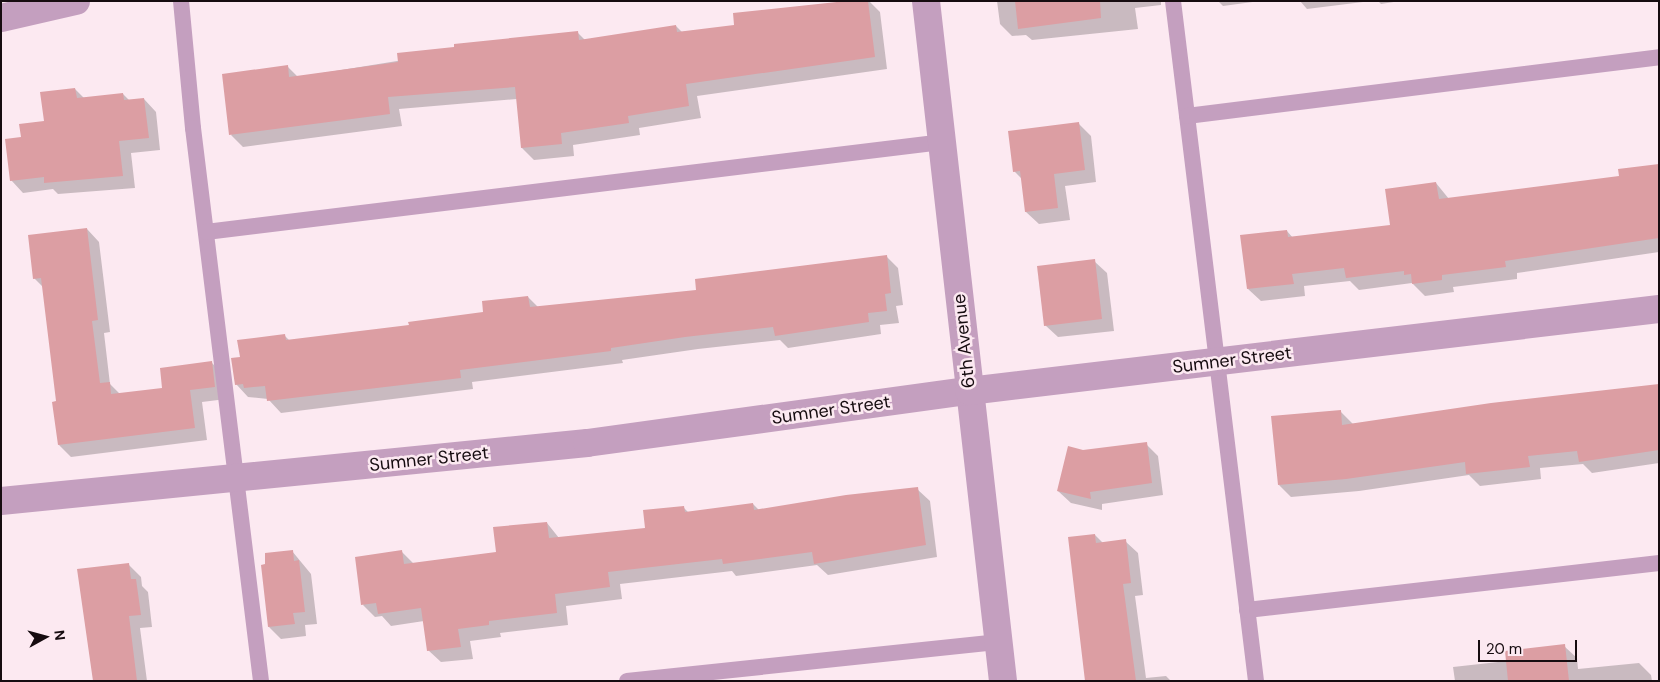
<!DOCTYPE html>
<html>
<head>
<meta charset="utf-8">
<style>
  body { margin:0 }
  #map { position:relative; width:1660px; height:682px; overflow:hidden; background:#fce9f1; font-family:"DM Sans",sans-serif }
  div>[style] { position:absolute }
  .shadow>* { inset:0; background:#0003 }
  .building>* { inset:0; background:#dc9ea3 }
  .lane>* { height:16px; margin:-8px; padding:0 8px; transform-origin:8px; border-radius:8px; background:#c49fbf }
  .street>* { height:28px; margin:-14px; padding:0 14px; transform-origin:14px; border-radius:14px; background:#c49fbf }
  span { translate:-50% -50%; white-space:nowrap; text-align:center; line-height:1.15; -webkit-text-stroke:5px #fce9f1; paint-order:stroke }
  .street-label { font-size:18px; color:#160c10 }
  .frame { position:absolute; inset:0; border:2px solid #160c10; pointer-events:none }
  .north { position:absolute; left:20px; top:612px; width:50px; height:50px; -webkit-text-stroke:4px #fce9f1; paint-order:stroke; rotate:83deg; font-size:14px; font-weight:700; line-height:20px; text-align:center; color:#160c10 }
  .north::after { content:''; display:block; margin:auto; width:18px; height:22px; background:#160c10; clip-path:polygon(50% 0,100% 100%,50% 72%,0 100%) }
  .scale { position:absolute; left:1478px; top:640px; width:99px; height:22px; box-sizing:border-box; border:2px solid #160c10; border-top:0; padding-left:6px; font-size:15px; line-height:18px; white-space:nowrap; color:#160c10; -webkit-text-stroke:4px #fce9f1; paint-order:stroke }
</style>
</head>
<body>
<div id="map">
  <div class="shadow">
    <div style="clip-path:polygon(855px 1px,869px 1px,880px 12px,887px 69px,697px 96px,701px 118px,639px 128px,640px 135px,573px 145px,574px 156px,534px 160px,522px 148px,517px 99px,399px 109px,402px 126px,243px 147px,231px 135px,288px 67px,298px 77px,577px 32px,585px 40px,676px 26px,682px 32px,735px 26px)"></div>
    <div style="clip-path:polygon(997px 1px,1161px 1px,1161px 5px,1135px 8px,1138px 29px,1032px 40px,1026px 35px,1012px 36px,1000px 24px)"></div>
    <div style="clip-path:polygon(1218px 1px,1260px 1px,1223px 6px)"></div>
    <div style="clip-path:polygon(1300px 1px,1371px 1px,1307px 9px)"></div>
    <div style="clip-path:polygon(1378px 1px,1400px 1px,1381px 4px)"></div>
    <div style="clip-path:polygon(75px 89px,84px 98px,123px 94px,130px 101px,144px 99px,156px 112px,160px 150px,131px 153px,135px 188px,58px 194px,53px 189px,23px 193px,11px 180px,22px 139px,45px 123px)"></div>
    <div style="clip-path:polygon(1079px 124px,1091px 136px,1096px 182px,1065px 186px,1070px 220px,1039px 224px,1026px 212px,1022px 179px,1014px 171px)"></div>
    <div style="clip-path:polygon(1659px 165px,1659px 252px,1517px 273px,1517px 279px,1453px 287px,1454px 292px,1425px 296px,1412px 283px,1359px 290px,1350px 281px,1304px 286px,1305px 296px,1261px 301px,1248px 289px,1287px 231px,1293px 238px,1391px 226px,1436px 183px,1449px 199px,1621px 177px)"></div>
    <div style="clip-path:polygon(87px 229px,99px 242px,110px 332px,104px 333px,110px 384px,121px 395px,164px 389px,211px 362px,223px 374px,226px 399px,202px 402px,207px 440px,71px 457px,59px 445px,58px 402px,44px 288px,34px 278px)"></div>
    <div style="clip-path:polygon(886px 256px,898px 268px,903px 305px,896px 306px,899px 323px,880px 325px,881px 334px,788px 348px,780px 340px,698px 349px,622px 360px,623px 363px,472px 382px,473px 389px,281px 413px,268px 399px,248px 397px,236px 384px,241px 358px,284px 335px,290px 341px,410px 326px,485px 313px,528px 297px,539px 308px,697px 291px)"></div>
    <div style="clip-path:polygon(1094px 261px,1107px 273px,1114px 331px,1058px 337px,1045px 325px)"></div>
    <div style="clip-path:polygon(1659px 385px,1659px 463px,1592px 473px,1583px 464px,1540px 468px,1541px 479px,1480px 486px,1469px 475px,1359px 491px,1291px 497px,1279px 485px,1340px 411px,1353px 424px)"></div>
    <div style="clip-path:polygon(1146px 444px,1158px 456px,1163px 495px,1102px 504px,1102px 510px,1071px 503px,1058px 491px,1083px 451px)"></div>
    <div style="clip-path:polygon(917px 489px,930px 501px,937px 557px,828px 575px,817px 565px,736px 576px,732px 571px,620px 584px,622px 599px,566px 606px,568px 625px,500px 633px,501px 637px,470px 641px,473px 659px,441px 662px,428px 650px,424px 621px,391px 626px,382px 616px,375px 617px,363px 605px,401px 551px,414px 564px,497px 553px,547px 523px,559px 538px,647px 529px,684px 508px,689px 513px,753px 504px,759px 510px)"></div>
    <div style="clip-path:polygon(1095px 535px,1103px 543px,1125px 541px,1138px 553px,1143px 595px,1135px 596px,1146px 678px,1166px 676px,1171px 681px,1098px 681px)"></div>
    <div style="clip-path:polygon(292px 551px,311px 574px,317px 624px,305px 625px,306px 636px,281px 639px,269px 627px)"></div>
    <div style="clip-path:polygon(128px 564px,141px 577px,142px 586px,148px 592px,152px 627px,140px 628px,147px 681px,94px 681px)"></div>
    <div style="clip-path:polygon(1564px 646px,1577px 658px,1578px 669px,1639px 663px,1651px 675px,1652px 681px,1455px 681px,1453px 667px,1507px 661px)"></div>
  </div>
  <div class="building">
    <div style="clip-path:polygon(846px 1px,868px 1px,875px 57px,686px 84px,689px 106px,628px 116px,629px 123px,561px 133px,562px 144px,521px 148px,515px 87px,388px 97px,390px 114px,229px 135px,222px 74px,288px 65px,289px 77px,398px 62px,397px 53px,454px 47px,454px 44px,578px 31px,579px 40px,676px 25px,677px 32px,734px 25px,733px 13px)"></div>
    <div style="clip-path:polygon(1015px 1px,1100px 1px,1101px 18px,1018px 29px)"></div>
    <div style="clip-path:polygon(75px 88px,77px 98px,123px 93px,124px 100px,144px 98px,149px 138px,119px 141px,123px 176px,44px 183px,44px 177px,10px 181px,5px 139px,21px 137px,19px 124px,44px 121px,40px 92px)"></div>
    <div style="clip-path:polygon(1079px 122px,1085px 170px,1054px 174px,1058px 208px,1025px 212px,1020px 171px,1013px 172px,1008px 131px)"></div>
    <div style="clip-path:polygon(1659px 164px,1659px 238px,1505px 261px,1506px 267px,1442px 275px,1442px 280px,1412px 284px,1411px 274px,1404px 275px,1404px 271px,1346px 278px,1344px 268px,1292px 274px,1294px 284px,1247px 289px,1240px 235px,1287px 230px,1288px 237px,1390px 225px,1385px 189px,1436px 182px,1439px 199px,1619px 176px,1618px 169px)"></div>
    <div style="clip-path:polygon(87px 228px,98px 320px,92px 321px,100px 383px,110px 382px,111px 394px,162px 388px,160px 368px,212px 361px,215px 387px,190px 390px,195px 428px,58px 445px,52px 402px,56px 401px,41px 278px,33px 279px,28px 235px)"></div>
    <div style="clip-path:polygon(887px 255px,891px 293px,885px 294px,887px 311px,868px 313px,869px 322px,775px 336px,773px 327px,685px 337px,611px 348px,611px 351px,460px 370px,461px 378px,267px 401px,265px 386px,244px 388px,243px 384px,235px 385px,231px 358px,240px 357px,237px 340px,285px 334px,286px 340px,409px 325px,408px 322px,483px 312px,482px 301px,528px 296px,530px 307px,696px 290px,695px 279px)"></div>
    <div style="clip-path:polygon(1095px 259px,1102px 319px,1044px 326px,1037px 266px)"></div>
    <div style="clip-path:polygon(1659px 384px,1659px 450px,1579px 462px,1577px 451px,1528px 456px,1530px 467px,1466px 474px,1465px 462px,1346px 479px,1278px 485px,1271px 416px,1341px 410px,1342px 425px,1491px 403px)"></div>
    <div style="clip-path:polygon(1147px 442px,1152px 483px,1090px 492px,1091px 499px,1057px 491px,1068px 446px,1083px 450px)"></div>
    <div style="clip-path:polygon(918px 487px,926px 545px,814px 564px,812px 552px,723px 564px,722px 559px,608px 572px,610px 587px,555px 594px,557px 613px,489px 621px,489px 625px,458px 629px,461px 647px,427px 651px,421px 608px,378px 614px,376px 603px,361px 605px,355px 557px,402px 550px,404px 564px,496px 552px,493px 527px,547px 522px,549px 538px,645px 528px,643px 510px,684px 506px,685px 512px,753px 503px,754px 510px,846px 495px)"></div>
    <div style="clip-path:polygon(1095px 534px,1096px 543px,1126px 539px,1131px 583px,1123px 584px,1136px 681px,1085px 681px,1068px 537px)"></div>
    <div style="clip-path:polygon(293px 550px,294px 561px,299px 560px,305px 612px,293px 613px,295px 624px,268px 627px,261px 565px,265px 564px,265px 553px)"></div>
    <div style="clip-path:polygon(129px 563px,131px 579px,136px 579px,141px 615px,129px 616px,137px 681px,93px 681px,77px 569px)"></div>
    <div style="clip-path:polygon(1565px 644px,1569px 681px,1508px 681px,1505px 651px)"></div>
  </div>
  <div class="lane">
    <div style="left:181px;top:1px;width:128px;rotate:84.6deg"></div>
    <div style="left:193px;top:128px;width:557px;rotate:82.99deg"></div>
    <div style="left:1173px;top:1px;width:685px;rotate:83.04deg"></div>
    <div style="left:1187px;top:116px;width:476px;rotate:-7.1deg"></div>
    <div style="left:206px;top:232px;width:741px;rotate:-6.97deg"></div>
    <div style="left:1247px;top:610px;width:415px;rotate:-6.5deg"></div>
    <div style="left:627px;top:681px;width:374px;rotate:-6deg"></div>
  </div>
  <div class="street">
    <div style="left:926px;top:1px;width:684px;rotate:83.54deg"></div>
    <div style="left:1px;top:18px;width:77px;rotate:-12.8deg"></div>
    <div style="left:1px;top:501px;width:589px;rotate:-5.65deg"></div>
    <div style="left:587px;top:443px;width:386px;rotate:-7.8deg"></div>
    <div style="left:969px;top:391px;width:695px;rotate:-6.78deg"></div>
  </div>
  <div class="street-label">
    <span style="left:964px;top:341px;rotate:-96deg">6th Avenue</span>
    <span style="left:1232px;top:360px;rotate:-7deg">Sumner Street</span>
    <span style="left:831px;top:410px;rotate:-8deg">Sumner Street</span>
    <span style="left:429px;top:459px;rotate:-6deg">Sumner Street</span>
  </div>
  <div class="frame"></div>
  <div class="north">N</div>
  <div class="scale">20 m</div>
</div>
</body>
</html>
